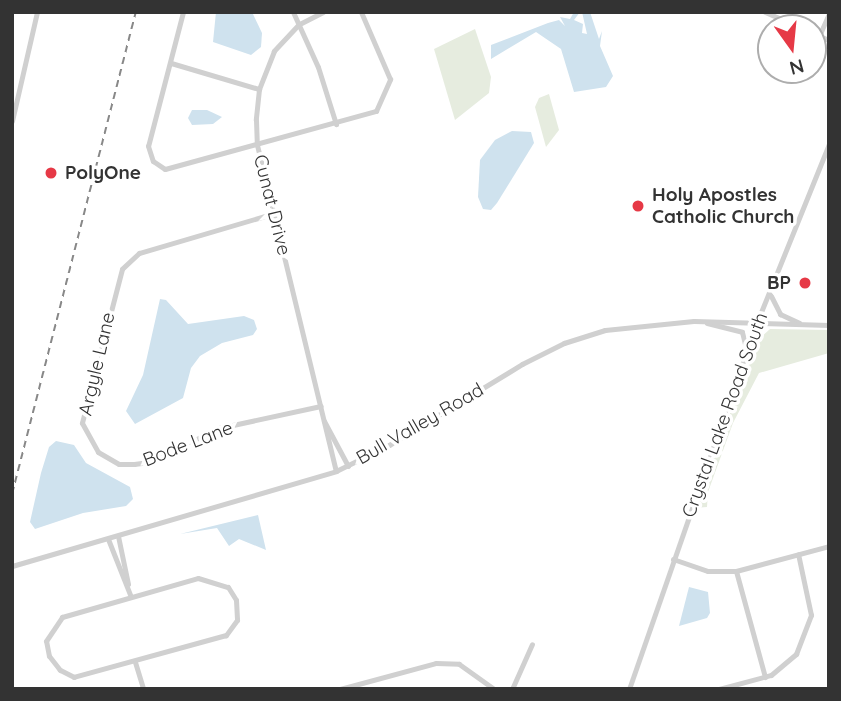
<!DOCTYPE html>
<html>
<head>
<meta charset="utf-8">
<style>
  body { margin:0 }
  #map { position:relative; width:841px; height:701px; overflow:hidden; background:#fff; font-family:Quicksand,sans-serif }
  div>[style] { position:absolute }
  .green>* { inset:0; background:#e6ecdf }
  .water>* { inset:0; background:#cfe2ee }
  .minor>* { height:5px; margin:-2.5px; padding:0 2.5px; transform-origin:2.5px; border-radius:2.5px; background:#d0d0d0 }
  .rail>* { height:2px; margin-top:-1px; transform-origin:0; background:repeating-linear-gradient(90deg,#888 0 7px,transparent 0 12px) }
  .dots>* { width:19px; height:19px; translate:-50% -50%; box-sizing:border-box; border:4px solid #fff; border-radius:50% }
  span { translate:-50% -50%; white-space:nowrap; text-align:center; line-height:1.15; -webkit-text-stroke:7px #fff; paint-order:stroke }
  .poi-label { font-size:19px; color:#333; font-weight:700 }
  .left { translate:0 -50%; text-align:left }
  .right { translate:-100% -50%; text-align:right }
  .street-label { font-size:19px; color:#333 }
  .frame { position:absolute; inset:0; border:14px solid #333; pointer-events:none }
  .north { position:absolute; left:757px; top:14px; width:70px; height:70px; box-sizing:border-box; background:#fff; border:2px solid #adadad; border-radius:50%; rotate:165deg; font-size:19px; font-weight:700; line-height:28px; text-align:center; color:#333 }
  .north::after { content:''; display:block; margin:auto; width:24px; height:32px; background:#e63946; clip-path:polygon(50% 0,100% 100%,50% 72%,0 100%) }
</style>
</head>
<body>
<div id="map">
  <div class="green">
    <div style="clip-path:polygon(475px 29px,491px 77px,489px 93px,455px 120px,434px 49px)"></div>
    <div style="clip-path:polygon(549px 94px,559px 130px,546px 147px,535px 107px,539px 98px)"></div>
    <div style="clip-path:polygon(770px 329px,829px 330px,829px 353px,759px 373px,733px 423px,708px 492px,707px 507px,694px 508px,758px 340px)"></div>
  </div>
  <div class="water">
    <div style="clip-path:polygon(216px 12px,252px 12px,262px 33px,261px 47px,251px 55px,213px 42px)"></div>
    <div style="clip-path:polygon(574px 12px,580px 12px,574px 20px,583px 24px,582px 33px,587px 34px,582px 12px,590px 12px,599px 39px,602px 31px,600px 46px,613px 76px,606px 87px,574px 92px,561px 49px,536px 32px,491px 59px,491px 45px,548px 23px,559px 20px,565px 26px,560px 17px,570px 19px)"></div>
    <div style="clip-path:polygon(192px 110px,207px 110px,222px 117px,213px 124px,192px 125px,188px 118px)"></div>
    <div style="clip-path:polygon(512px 131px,531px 132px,534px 143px,497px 203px,491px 210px,483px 209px,478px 197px,480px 160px,495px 140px)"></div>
    <div style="clip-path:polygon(160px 299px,166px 300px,188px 324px,244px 316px,254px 320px,257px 329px,253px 335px,222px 343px,200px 356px,191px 368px,183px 398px,135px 424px,126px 411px,143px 375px)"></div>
    <div style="clip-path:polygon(56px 441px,74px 445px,86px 463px,130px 487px,133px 499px,126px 506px,83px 513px,35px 529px,30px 522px,41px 473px,49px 447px)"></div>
    <div style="clip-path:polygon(258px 515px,266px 550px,239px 539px,229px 546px,217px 528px,180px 534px)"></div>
    <div style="clip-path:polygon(689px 587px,708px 592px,710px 613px,707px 618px,679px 626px)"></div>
  </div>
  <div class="minor">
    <div style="left:183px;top:12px;width:138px;rotate:104.6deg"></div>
    <div style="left:148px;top:146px;width:16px;rotate:72deg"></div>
    <div style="left:153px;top:161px;width:14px;rotate:34deg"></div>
    <div style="left:165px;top:169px;width:219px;rotate:-15.4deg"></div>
    <div style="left:376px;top:111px;width:35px;rotate:-66deg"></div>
    <div style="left:390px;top:79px;width:73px;rotate:-113.4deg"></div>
    <div style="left:293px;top:12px;width:60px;rotate:65.6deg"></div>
    <div style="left:318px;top:67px;width:60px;rotate:72.5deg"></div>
    <div style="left:323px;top:12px;width:27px;rotate:153deg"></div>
    <div style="left:299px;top:24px;width:37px;rotate:133deg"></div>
    <div style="left:274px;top:51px;width:41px;rotate:111.5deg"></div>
    <div style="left:259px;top:89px;width:31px;rotate:96deg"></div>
    <div style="left:256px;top:120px;width:25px;rotate:88deg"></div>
    <div style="left:257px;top:145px;width:335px;rotate:76.4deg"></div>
    <div style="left:765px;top:12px;width:40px;rotate:23.4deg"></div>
    <div style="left:813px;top:33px;width:17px;rotate:24deg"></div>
    <div style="left:819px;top:36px;width:24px;rotate:-66deg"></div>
    <div style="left:171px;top:63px;width:92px;rotate:16.5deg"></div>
    <div style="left:12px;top:121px;width:112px;rotate:-77.1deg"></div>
    <div style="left:275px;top:213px;width:142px;rotate:163.6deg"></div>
    <div style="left:139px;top:253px;width:23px;rotate:137deg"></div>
    <div style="left:122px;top:269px;width:159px;rotate:104.6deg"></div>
    <div style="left:82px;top:423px;width:33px;rotate:61deg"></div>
    <div style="left:98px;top:452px;width:24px;rotate:30deg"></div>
    <div style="left:119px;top:464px;width:15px"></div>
    <div style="left:134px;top:464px;width:15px;rotate:-8deg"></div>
    <div style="left:149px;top:462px;width:78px;rotate:-25.9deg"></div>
    <div style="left:219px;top:428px;width:104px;rotate:-12.2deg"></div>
    <div style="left:769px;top:292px;width:25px;rotate:63deg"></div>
    <div style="left:780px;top:314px;width:21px;rotate:25deg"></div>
    <div style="left:707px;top:323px;width:36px;rotate:14deg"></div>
    <div style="left:742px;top:332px;width:16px;rotate:76deg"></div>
    <div style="left:324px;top:421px;width:51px;rotate:61.9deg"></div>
    <div style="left:118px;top:536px;width:49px;rotate:78.2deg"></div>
    <div style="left:108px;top:539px;width:62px;rotate:68.4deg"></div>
    <div style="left:673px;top:559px;width:37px;rotate:19deg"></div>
    <div style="left:708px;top:571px;width:28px"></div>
    <div style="left:736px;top:571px;width:96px;rotate:-15deg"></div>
    <div style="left:12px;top:566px;width:338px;rotate:-16.3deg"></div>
    <div style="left:336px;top:471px;width:59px;rotate:-26.1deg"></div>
    <div style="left:389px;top:445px;width:156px;rotate:-31.3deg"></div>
    <div style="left:522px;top:364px;width:47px;rotate:-26.6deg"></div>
    <div style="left:564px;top:343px;width:43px;rotate:-17.6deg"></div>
    <div style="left:605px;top:330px;width:89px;rotate:-5.8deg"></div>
    <div style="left:694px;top:321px;width:135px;rotate:1.7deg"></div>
    <div style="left:736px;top:571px;width:110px;rotate:74.7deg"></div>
    <div style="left:198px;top:578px;width:31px;rotate:17deg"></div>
    <div style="left:228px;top:587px;width:15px;rotate:58deg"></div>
    <div style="left:236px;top:600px;width:20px;rotate:87deg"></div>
    <div style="left:237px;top:620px;width:19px;rotate:126deg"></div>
    <div style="left:226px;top:635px;width:158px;rotate:164.6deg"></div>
    <div style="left:74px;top:677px;width:16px;rotate:-153deg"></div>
    <div style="left:60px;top:670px;width:18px;rotate:-128deg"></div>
    <div style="left:49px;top:656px;width:15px;rotate:-101deg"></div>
    <div style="left:46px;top:641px;width:29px;rotate:-56deg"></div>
    <div style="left:62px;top:617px;width:141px;rotate:-16deg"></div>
    <div style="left:135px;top:662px;width:28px;rotate:73deg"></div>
    <div style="left:340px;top:689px;width:99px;rotate:-15.2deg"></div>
    <div style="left:436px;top:663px;width:23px;rotate:2deg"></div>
    <div style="left:459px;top:664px;width:43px;rotate:35.5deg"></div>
    <div style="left:512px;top:689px;width:49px;rotate:-66deg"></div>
    <div style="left:629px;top:689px;width:389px;rotate:-70.8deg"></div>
    <div style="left:757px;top:322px;width:192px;rotate:-68deg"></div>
    <div style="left:719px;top:689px;width:54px;rotate:-15.1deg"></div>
    <div style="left:771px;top:675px;width:33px;rotate:-40deg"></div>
    <div style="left:796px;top:654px;width:42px;rotate:-69deg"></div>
    <div style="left:811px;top:615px;width:62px;rotate:-102deg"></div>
  </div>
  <div class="rail">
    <div style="left:12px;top:494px;width:498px;rotate:-75.6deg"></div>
  </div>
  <div class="dots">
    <div style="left:51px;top:173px;background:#e63946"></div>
    <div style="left:638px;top:206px;background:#e63946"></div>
    <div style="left:805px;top:283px;background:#e63946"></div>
  </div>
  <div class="poi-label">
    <span class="left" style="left:65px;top:173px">PolyOne</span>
    <span class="left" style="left:652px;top:206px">Holy Apostles<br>Catholic Church</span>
    <span class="right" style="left:791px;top:283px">BP</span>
  </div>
  <div class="street-label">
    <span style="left:272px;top:205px;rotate:76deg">Cunat Drive</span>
    <span style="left:97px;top:364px;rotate:-77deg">Argyle Lane</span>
    <span style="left:725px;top:415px;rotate:-70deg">Crystal Lake Road South</span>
    <span style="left:420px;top:424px;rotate:-30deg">Bull Valley Road</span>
    <span style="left:188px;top:444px;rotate:-21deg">Bode Lane</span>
  </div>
  <div class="frame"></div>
  <div class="north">N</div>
</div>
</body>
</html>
